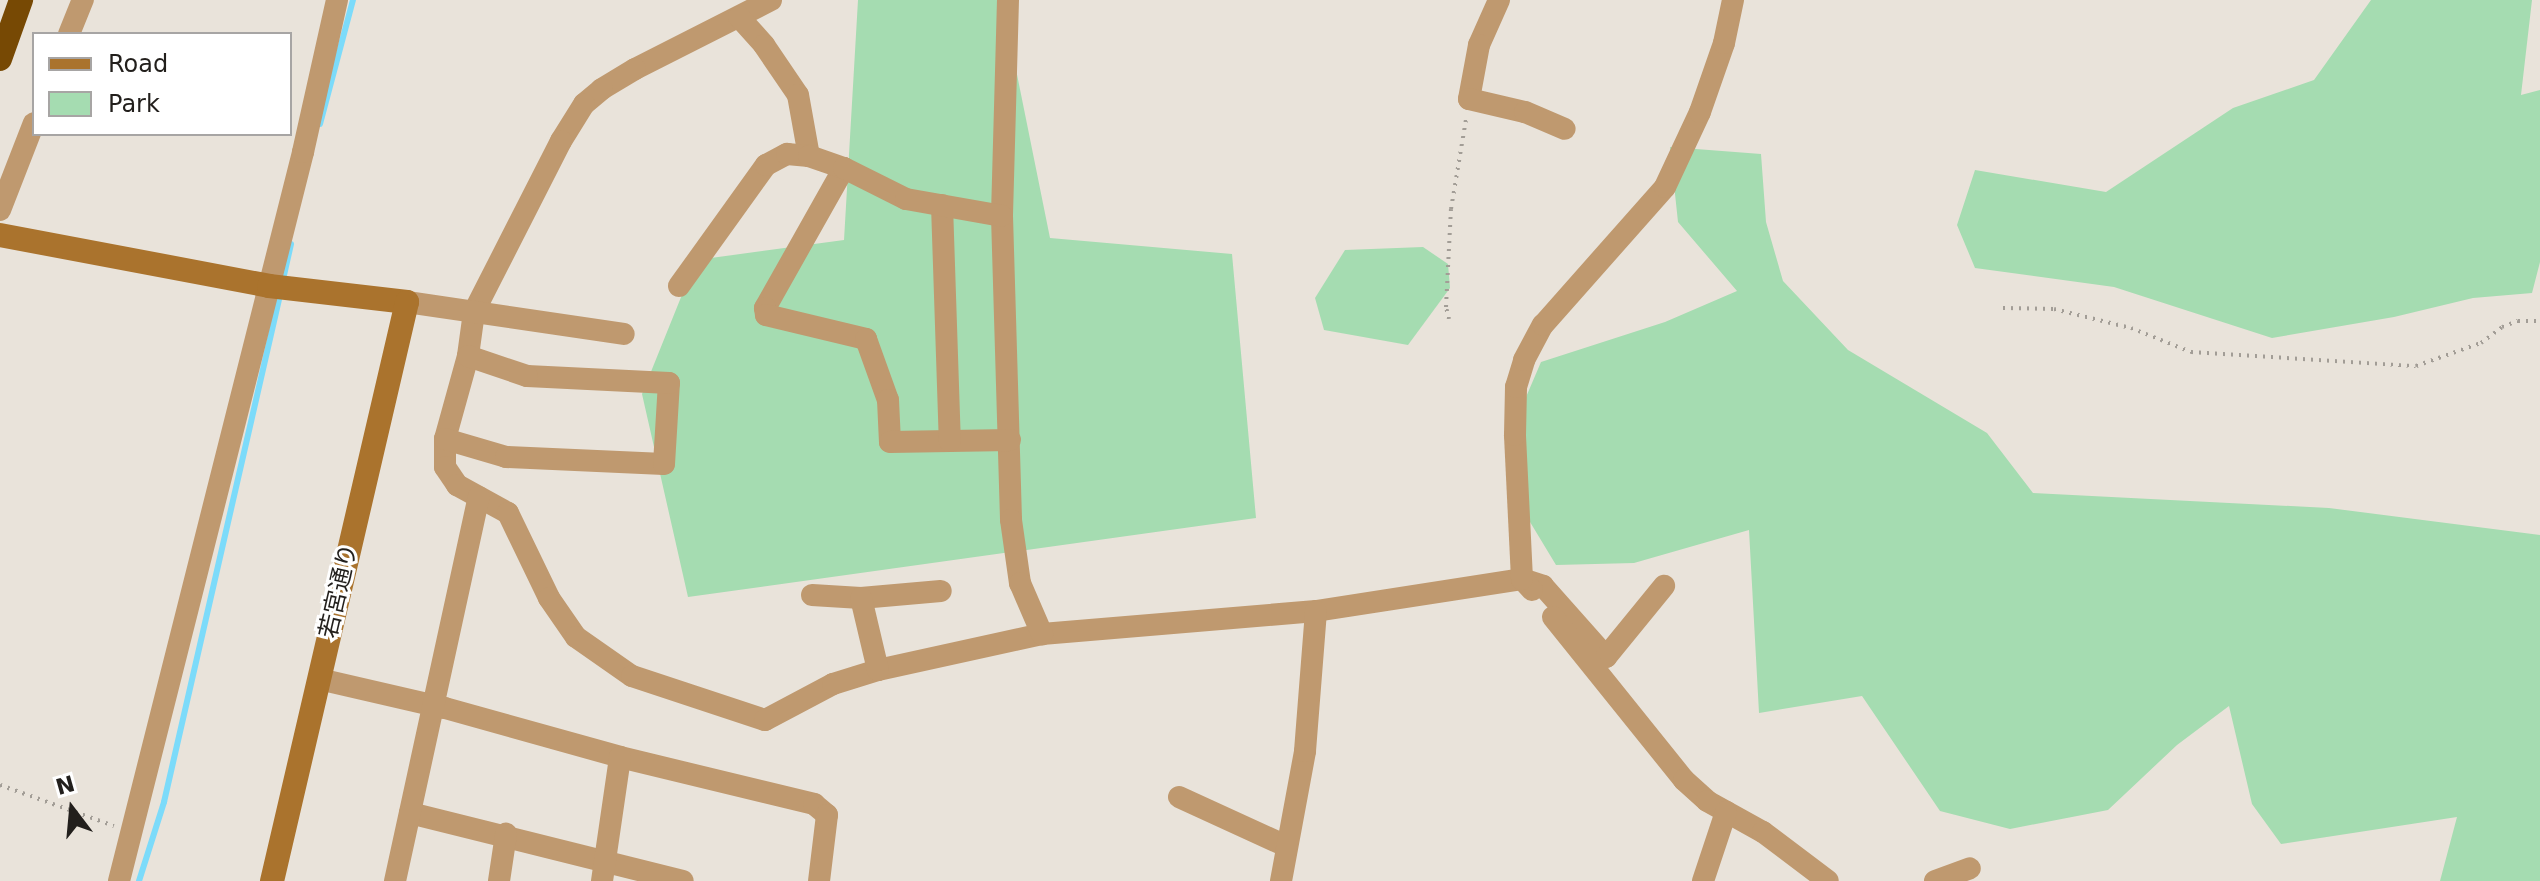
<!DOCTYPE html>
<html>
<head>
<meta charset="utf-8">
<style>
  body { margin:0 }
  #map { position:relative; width:2540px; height:881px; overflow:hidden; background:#e9e3da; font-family:"DejaVu Sans","Noto Sans JP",sans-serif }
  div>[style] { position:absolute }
  .green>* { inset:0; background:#a5dcb1 }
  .stream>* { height:6px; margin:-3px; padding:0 3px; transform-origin:3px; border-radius:3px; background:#7cdbfa }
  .path>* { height:4px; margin-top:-2px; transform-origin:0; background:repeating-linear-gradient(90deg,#a29d96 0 2px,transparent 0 8px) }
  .street>* { height:22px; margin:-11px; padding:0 11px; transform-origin:11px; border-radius:11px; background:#bf996f }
  .secondary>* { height:24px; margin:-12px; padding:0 12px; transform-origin:12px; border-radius:12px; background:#aa732d }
  .highway>* { height:24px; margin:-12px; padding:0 12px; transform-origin:12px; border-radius:12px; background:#774904 }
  span { translate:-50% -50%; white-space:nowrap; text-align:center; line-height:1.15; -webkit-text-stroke:6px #fff; paint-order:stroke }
  .street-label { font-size:24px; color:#221f1c }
  .legend { position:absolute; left:32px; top:32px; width:260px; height:104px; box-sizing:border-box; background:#fff; border:2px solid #a7a5a4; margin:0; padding:10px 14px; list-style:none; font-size:24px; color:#221f1c }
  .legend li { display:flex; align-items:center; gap:16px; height:40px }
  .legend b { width:40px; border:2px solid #a7a5a4 }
  .north { position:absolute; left:32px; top:769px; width:80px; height:80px; -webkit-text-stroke:6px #fff; paint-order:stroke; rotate:344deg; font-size:22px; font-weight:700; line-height:32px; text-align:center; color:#221f1c }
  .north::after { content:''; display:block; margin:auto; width:28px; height:36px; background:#221f1c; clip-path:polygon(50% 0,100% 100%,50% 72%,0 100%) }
</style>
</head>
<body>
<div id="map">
  <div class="green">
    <div style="clip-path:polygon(858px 0,1002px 0,1050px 238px,1232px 254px,1256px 518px,688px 597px,642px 394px,696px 260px,844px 240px)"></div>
    <div style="clip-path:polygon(2371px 0,2532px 0,2521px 95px,2540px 90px,2540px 262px,2532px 293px,2473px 298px,2394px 317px,2272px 338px,2114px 287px,1975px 268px,1957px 225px,1975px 170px,2106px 192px,2233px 108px,2314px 80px)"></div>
    <div style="clip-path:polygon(1670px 147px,1761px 154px,1766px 222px,1783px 281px,1848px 350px,1987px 433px,2033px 493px,2329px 508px,2540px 535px,2540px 881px,2440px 881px,2457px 817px,2281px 844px,2252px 804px,2229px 706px,2177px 745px,2108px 810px,2010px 829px,1940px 811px,1862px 696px,1759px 713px,1749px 530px,1634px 563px,1556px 565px,1518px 502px,1512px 430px,1541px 362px,1665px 322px,1737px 291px,1678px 222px)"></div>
    <div style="clip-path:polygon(1423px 247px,1448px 264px,1450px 288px,1408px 345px,1324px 330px,1315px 298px,1345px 250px)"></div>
  </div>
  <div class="stream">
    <div style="left:320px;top:124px;width:128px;rotate:-75.1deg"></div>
    <div style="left:282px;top:284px;width:41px;rotate:-77.3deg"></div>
    <div style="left:139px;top:881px;width:83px;rotate:-72.4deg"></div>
    <div style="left:164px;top:802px;width:520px;rotate:-77.11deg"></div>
  </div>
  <div class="path">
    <div style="left:2003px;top:308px;width:51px;rotate:1.1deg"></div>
    <div style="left:2054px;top:309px;width:79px;rotate:13.9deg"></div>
    <div style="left:2131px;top:328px;width:65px;rotate:21.8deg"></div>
    <div style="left:2191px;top:352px;width:225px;rotate:3.6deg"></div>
    <div style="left:2416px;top:366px;width:69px;rotate:-19.5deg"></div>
    <div style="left:2481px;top:343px;width:26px;rotate:-37deg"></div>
    <div style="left:2502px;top:327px;width:17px;rotate:-21deg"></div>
    <div style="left:2518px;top:321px;width:22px"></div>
    <div style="left:1449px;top:319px;width:12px;rotate:-104deg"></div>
    <div style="left:1446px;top:307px;width:98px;rotate:-87.1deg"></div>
    <div style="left:1451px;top:209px;width:91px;rotate:-80.5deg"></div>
    <div style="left:0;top:785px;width:121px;rotate:19.8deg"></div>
  </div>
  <div class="street">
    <div style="left:771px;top:0;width:153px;rotate:153.1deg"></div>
    <div style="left:635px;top:69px;width:39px;rotate:149deg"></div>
    <div style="left:602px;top:89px;width:23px;rotate:140deg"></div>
    <div style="left:584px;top:104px;width:44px;rotate:121.9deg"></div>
    <div style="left:561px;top:141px;width:192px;rotate:117deg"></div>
    <div style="left:474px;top:312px;width:44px;rotate:97.8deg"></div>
    <div style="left:468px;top:356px;width:86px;rotate:105.5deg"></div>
    <div style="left:445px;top:439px;width:28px;rotate:90deg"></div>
    <div style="left:445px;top:467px;width:22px;rotate:56deg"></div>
    <div style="left:457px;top:485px;width:58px;rotate:28.8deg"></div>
    <div style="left:508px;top:513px;width:94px;rotate:64.2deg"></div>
    <div style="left:549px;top:598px;width:47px;rotate:55.3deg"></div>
    <div style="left:576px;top:637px;width:68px;rotate:34.9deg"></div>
    <div style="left:632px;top:676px;width:140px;rotate:18.3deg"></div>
    <div style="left:765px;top:720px;width:77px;rotate:-27.9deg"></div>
    <div style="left:833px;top:684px;width:47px;rotate:-17.3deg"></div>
    <div style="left:878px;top:670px;width:168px;rotate:-12.4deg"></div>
    <div style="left:1042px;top:634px;width:275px;rotate:-4.8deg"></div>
    <div style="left:1316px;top:611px;width:208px;rotate:-8.8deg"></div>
    <div style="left:1522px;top:579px;width:22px;rotate:18deg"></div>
    <div style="left:1543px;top:586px;width:95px;rotate:48.4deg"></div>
    <div style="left:1606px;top:657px;width:92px;rotate:-50.8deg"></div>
    <div style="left:1008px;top:0;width:216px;rotate:91.6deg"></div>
    <div style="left:1002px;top:216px;width:304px;rotate:88.3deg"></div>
    <div style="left:1011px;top:520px;width:64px;rotate:81.9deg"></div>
    <div style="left:1020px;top:583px;width:56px;rotate:66.7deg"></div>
    <div style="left:1499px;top:0;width:49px;rotate:114deg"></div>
    <div style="left:1479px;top:45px;width:55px;rotate:100.5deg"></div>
    <div style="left:1469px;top:99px;width:57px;rotate:13.1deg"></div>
    <div style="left:1525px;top:112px;width:43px;rotate:23deg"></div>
    <div style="left:739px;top:17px;width:38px;rotate:48deg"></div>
    <div style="left:764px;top:45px;width:60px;rotate:55.8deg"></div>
    <div style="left:798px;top:95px;width:62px;rotate:79.8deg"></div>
    <div style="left:69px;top:34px;width:37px;rotate:-68deg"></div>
    <div style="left:844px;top:168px;width:161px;rotate:119.4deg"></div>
    <div style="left:765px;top:308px;width:7px;rotate:82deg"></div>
    <div style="left:766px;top:315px;width:103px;rotate:13.5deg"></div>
    <div style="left:866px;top:339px;width:65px;rotate:70.2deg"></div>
    <div style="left:888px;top:400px;width:42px;rotate:87.3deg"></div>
    <div style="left:890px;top:442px;width:120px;rotate:-1deg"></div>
    <div style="left:942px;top:205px;width:236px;rotate:88.1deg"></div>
    <div style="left:0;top:210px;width:93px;rotate:-68.7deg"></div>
    <div style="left:679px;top:286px;width:149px;rotate:-54.3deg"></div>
    <div style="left:766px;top:165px;width:24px;rotate:-28deg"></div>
    <div style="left:787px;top:154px;width:22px;rotate:5deg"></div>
    <div style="left:809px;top:156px;width:37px;rotate:19deg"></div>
    <div style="left:844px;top:168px;width:69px;rotate:26.6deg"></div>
    <div style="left:906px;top:199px;width:97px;rotate:10deg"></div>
    <div style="left:407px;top:302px;width:219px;rotate:8.4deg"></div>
    <div style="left:445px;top:439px;width:64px;rotate:16.4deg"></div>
    <div style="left:506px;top:457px;width:158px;rotate:2.5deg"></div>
    <div style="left:664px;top:464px;width:81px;rotate:-86.5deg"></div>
    <div style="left:669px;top:383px;width:142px;rotate:-177.2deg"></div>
    <div style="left:527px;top:376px;width:62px;rotate:-161.3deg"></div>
    <div style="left:1532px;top:590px;width:15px;rotate:-132deg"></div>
    <div style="left:1522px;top:579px;width:144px;rotate:-92.8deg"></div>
    <div style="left:1515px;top:435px;width:48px;rotate:-88.8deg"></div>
    <div style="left:1516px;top:387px;width:28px;rotate:-73deg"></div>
    <div style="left:1524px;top:360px;width:40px;rotate:-62deg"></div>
    <div style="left:1543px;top:325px;width:184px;rotate:-48.5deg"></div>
    <div style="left:1665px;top:187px;width:83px;rotate:-65deg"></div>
    <div style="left:1700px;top:112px;width:73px;rotate:-70.8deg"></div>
    <div style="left:1724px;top:43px;width:44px;rotate:-78.2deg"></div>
    <div style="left:812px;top:595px;width:49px;rotate:3.5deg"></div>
    <div style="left:861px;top:598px;width:80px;rotate:-5deg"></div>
    <div style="left:861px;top:598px;width:74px;rotate:76.7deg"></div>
    <div style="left:1553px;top:617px;width:209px;rotate:51.2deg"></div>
    <div style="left:1684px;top:780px;width:31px;rotate:42deg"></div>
    <div style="left:1707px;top:801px;width:64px;rotate:29deg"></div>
    <div style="left:1763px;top:832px;width:81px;rotate:37deg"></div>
    <div style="left:319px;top:679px;width:129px;rotate:13deg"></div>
    <div style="left:445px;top:708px;width:182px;rotate:15.6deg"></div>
    <div style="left:620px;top:757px;width:200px;rotate:13.6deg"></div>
    <div style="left:814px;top:804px;width:17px;rotate:40deg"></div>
    <div style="left:827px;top:815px;width:66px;rotate:96.9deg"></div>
    <div style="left:1179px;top:797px;width:118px;rotate:24.6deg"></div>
    <div style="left:410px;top:813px;width:281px;rotate:14deg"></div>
    <div style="left:119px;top:881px;width:752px;rotate:-75.83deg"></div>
    <div style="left:303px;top:152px;width:156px;rotate:-77.4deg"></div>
    <div style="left:395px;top:881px;width:393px;rotate:-77.7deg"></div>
    <div style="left:499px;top:881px;width:48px;rotate:-81.5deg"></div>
    <div style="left:602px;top:881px;width:125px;rotate:-81.7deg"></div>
    <div style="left:1281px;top:881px;width:132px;rotate:-79.5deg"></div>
    <div style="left:1305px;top:751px;width:140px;rotate:-85.5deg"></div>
    <div style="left:1703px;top:881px;width:73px;rotate:-71.6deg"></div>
    <div style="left:1935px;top:881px;width:37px;rotate:-20deg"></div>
  </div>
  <div class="secondary">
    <div style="left:0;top:235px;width:274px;rotate:10.7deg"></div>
    <div style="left:269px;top:286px;width:139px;rotate:6.6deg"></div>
    <div style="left:407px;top:302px;width:595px;rotate:103.12deg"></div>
  </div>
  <div class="highway">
    <div style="left:0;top:59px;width:63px;rotate:-70.4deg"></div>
  </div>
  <div class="street-label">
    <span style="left:339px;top:591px;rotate:-77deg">若宮通り</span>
  </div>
  <ul class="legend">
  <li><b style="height:10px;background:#aa732d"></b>Road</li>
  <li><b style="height:22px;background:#a5dcb1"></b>Park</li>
  </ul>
  <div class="north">N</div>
</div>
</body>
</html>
